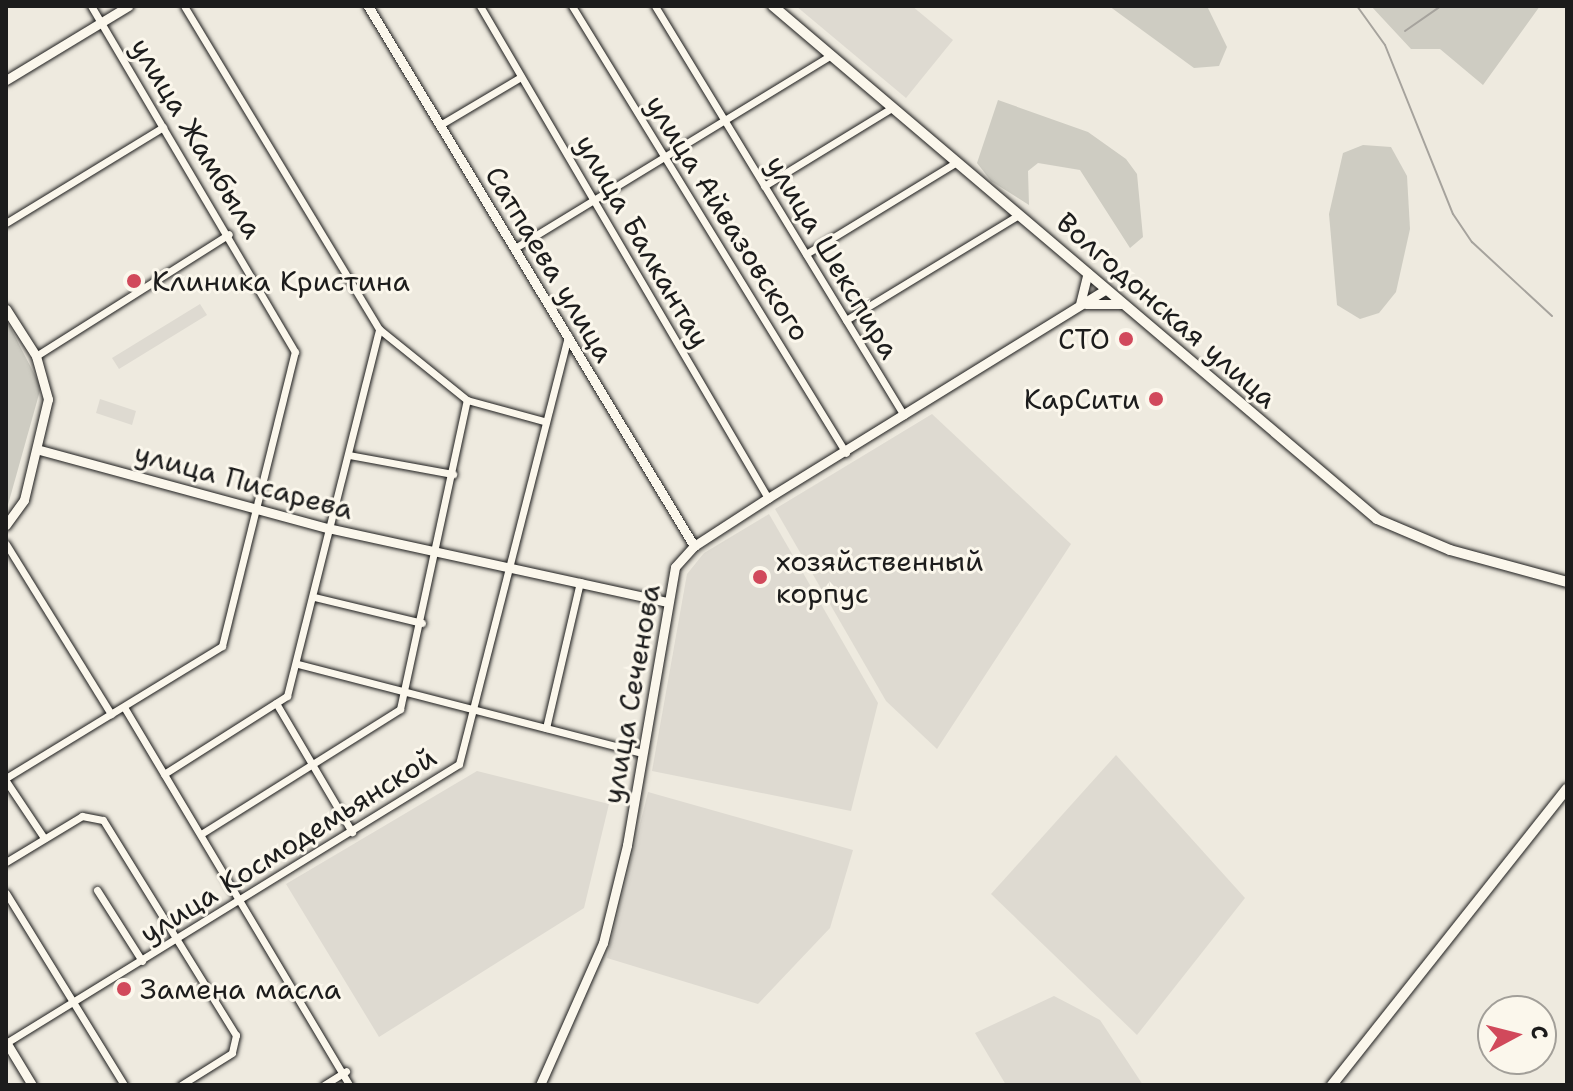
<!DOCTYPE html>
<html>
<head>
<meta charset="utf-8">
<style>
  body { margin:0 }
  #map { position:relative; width:1573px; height:1091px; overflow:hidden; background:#eeeadf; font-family:"Shantell Sans",sans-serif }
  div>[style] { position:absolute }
  .built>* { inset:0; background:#dedad1 }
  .green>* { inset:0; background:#ceccc2 }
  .stream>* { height:2px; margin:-1px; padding:0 1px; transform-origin:1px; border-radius:1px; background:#a6a39d }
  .roads { filter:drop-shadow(0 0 2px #1c1c1c) drop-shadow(0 0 2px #1c1c1c) }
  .street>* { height:7px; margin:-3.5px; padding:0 3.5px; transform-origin:3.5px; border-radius:3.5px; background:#fbf7ec }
  .secondary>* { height:9px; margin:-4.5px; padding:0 4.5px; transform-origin:4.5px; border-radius:4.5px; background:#fbf7ec }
  .primary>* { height:10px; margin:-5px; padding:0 5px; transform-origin:5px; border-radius:5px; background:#fbf7ec }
  .dots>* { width:22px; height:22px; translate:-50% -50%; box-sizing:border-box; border:4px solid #fbf7ec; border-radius:50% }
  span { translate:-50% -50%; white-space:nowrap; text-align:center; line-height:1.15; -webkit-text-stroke:6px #fbf7ec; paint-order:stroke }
  .street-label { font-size:28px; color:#1c1c1c }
  .poi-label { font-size:28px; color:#1c1c1c }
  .left { translate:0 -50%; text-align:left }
  .right { translate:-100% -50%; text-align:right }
  .frame { position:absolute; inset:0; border:8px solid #1c1c1c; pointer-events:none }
  .north { position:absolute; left:1477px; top:995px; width:80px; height:80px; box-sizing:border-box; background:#fbf7ec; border:2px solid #a29f99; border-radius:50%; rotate:83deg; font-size:22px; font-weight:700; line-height:32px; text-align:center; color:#1c1c1c }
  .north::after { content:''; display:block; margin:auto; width:28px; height:36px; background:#d1495b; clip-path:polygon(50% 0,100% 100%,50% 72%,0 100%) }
</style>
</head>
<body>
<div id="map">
  <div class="built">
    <div style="clip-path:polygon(796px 6px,912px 6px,953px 40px,906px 98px)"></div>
    <div style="clip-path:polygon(200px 304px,207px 315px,119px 369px,112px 358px)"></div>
    <div style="clip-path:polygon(100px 399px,136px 411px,132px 425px,96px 413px)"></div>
    <div style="clip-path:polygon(932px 414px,1071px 544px,937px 749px,886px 701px,775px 509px)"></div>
    <div style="clip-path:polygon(769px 514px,878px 703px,851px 811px,652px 771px,687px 574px,704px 553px)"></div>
    <div style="clip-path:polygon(1116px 755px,1245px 898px,1137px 1035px,991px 894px)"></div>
    <div style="clip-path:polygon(477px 771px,609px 804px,584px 908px,379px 1037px,286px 884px)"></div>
    <div style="clip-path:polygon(648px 792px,853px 850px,830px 928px,758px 1004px,607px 958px)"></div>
    <div style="clip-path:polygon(1054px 996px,1100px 1020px,1143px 1085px,1006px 1085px,975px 1033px)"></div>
  </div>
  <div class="green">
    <div style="clip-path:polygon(1109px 6px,1207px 6px,1227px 47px,1219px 66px,1194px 68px)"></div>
    <div style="clip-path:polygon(1371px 6px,1540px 6px,1483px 85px,1440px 49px,1411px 49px)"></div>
    <div style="clip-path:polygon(998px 100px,1088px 132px,1126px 159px,1137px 174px,1143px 237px,1130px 248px,1080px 170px,1038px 163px,1028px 171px,1029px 205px,991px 181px,977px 163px)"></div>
    <div style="clip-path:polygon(1363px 145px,1391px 147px,1407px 176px,1410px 229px,1396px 292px,1379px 313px,1360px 319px,1337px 305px,1329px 214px,1343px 153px)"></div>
    <div style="clip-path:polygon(6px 319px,41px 387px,6px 512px)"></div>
  </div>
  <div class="stream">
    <div style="left:1357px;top:6px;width:48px;rotate:54.3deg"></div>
    <div style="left:1385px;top:45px;width:182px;rotate:68.1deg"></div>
    <div style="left:1453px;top:214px;width:34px;rotate:56deg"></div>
    <div style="left:1472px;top:242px;width:109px;rotate:42.8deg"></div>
    <div style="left:1405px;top:31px;width:44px;rotate:-34.8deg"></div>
  </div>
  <div class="roads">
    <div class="street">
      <div style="left:480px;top:6px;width:570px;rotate:59.66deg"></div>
      <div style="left:572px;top:6px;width:524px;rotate:58.49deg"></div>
      <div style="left:655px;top:6px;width:479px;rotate:58.7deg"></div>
      <div style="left:440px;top:125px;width:94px;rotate:-30.7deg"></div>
      <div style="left:764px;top:186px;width:150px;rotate:-31.4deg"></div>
      <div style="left:6px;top:223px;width:184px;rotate:-31.4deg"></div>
      <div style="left:515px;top:248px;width:370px;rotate:-31.4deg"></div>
      <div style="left:806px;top:254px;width:177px;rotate:-31.4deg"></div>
      <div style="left:846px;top:320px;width:202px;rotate:-31.3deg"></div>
      <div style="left:379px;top:329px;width:113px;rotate:38.9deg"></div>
      <div style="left:467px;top:400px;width:79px;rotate:15.4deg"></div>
      <div style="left:36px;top:356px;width:228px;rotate:-32.3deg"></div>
      <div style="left:349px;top:455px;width:106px;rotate:10.4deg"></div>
      <div style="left:6px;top:544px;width:200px;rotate:58.3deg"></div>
      <div style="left:314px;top:597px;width:111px;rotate:13.5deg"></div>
      <div style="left:298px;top:664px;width:356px;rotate:14.5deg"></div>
      <div style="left:276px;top:703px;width:150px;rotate:59.5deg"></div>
      <div style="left:124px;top:707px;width:440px;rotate:59.2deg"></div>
      <div style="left:546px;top:728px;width:150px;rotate:-76.9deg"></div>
      <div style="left:164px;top:774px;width:146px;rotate:-32.4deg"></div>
      <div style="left:287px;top:696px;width:378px;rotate:-75.9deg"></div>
      <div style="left:379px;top:329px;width:377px;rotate:-121.1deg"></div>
      <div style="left:6px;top:778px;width:253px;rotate:-31.4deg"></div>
      <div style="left:222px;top:646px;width:303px;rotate:-76.1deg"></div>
      <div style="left:295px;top:352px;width:402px;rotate:-120.5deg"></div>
      <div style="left:6px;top:781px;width:69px;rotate:56.3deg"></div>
      <div style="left:201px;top:834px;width:235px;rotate:-32.1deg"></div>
      <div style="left:400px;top:709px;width:316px;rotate:-77.8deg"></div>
      <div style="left:6px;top:862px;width:89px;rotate:-31.2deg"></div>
      <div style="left:82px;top:816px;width:21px;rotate:11deg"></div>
      <div style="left:103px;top:820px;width:253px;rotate:58.3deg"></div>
      <div style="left:236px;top:1035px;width:18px;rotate:103deg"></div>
      <div style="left:232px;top:1053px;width:60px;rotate:147.9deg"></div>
      <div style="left:97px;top:890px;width:84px;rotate:57.6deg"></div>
      <div style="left:6px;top:893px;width:225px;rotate:58.4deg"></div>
      <div style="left:6px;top:1043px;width:532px;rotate:-31.63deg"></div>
      <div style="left:459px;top:764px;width:442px;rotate:-75.7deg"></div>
      <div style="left:324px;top:1085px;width:26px;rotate:-32deg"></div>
    </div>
    <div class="secondary">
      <div style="left:368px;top:6px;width:631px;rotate:58.88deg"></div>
      <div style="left:6px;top:80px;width:143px;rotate:-31.2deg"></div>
      <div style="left:1080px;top:304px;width:32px;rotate:-76deg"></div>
      <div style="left:1086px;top:304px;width:37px"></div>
      <div style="left:6px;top:309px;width:56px;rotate:57.4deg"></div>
      <div style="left:36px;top:356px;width:45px;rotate:74.4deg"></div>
      <div style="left:48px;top:399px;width:104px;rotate:103.4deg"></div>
      <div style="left:24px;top:500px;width:31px;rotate:126deg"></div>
      <div style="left:40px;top:450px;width:298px;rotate:15.2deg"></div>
      <div style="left:328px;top:528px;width:348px;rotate:12.3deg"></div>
      <div style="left:6px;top:1042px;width:50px;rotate:58.8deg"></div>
      <div style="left:540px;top:1085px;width:155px;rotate:-66.1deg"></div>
      <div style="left:603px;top:943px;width:101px;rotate:-76.2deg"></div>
      <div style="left:627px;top:845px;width:282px;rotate:-80.2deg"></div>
      <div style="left:675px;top:567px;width:28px;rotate:-48deg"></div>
      <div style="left:694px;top:546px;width:88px;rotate:-33deg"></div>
      <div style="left:768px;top:498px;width:397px;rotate:-31.7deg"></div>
    </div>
    <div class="primary">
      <div style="left:773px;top:6px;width:792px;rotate:40.34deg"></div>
      <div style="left:1377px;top:519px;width:79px;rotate:23deg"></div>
      <div style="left:1450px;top:550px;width:121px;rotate:15.3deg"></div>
      <div style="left:1332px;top:1085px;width:378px;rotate:-51.6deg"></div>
    </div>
  </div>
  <div class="dots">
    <div style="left:134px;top:281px;background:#d1495b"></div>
    <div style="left:1126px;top:339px;background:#d1495b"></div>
    <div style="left:1156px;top:399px;background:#d1495b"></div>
    <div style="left:760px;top:577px;background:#d1495b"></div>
    <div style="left:124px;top:989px;background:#d1495b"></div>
  </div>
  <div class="street-label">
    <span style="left:197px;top:138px;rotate:59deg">улица Жамбыла</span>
    <span style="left:728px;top:218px;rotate:58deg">улица Айвазовского</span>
    <span style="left:643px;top:241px;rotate:60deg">улица Балкантау</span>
    <span style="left:833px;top:257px;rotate:59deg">улица Шекспира</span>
    <span style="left:550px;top:264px;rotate:59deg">Сатпаева улица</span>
    <span style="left:1167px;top:310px;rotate:41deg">Волгодонская улица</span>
    <span style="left:244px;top:481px;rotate:15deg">улица Писарева</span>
    <span style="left:631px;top:694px;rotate:-80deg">улица Сеченова</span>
    <span style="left:288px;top:845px;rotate:-32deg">улица Космодемьянской</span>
  </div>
  <div class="poi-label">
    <span class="left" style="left:152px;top:281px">Клиника Кристина</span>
    <span class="right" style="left:1110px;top:339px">СТО</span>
    <span class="right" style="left:1140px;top:399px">КарСити</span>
    <span class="left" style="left:776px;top:577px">хозяйственный<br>корпус</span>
    <span class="left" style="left:140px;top:989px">Замена масла</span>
  </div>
  <div class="frame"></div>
  <div class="north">С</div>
</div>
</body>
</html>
